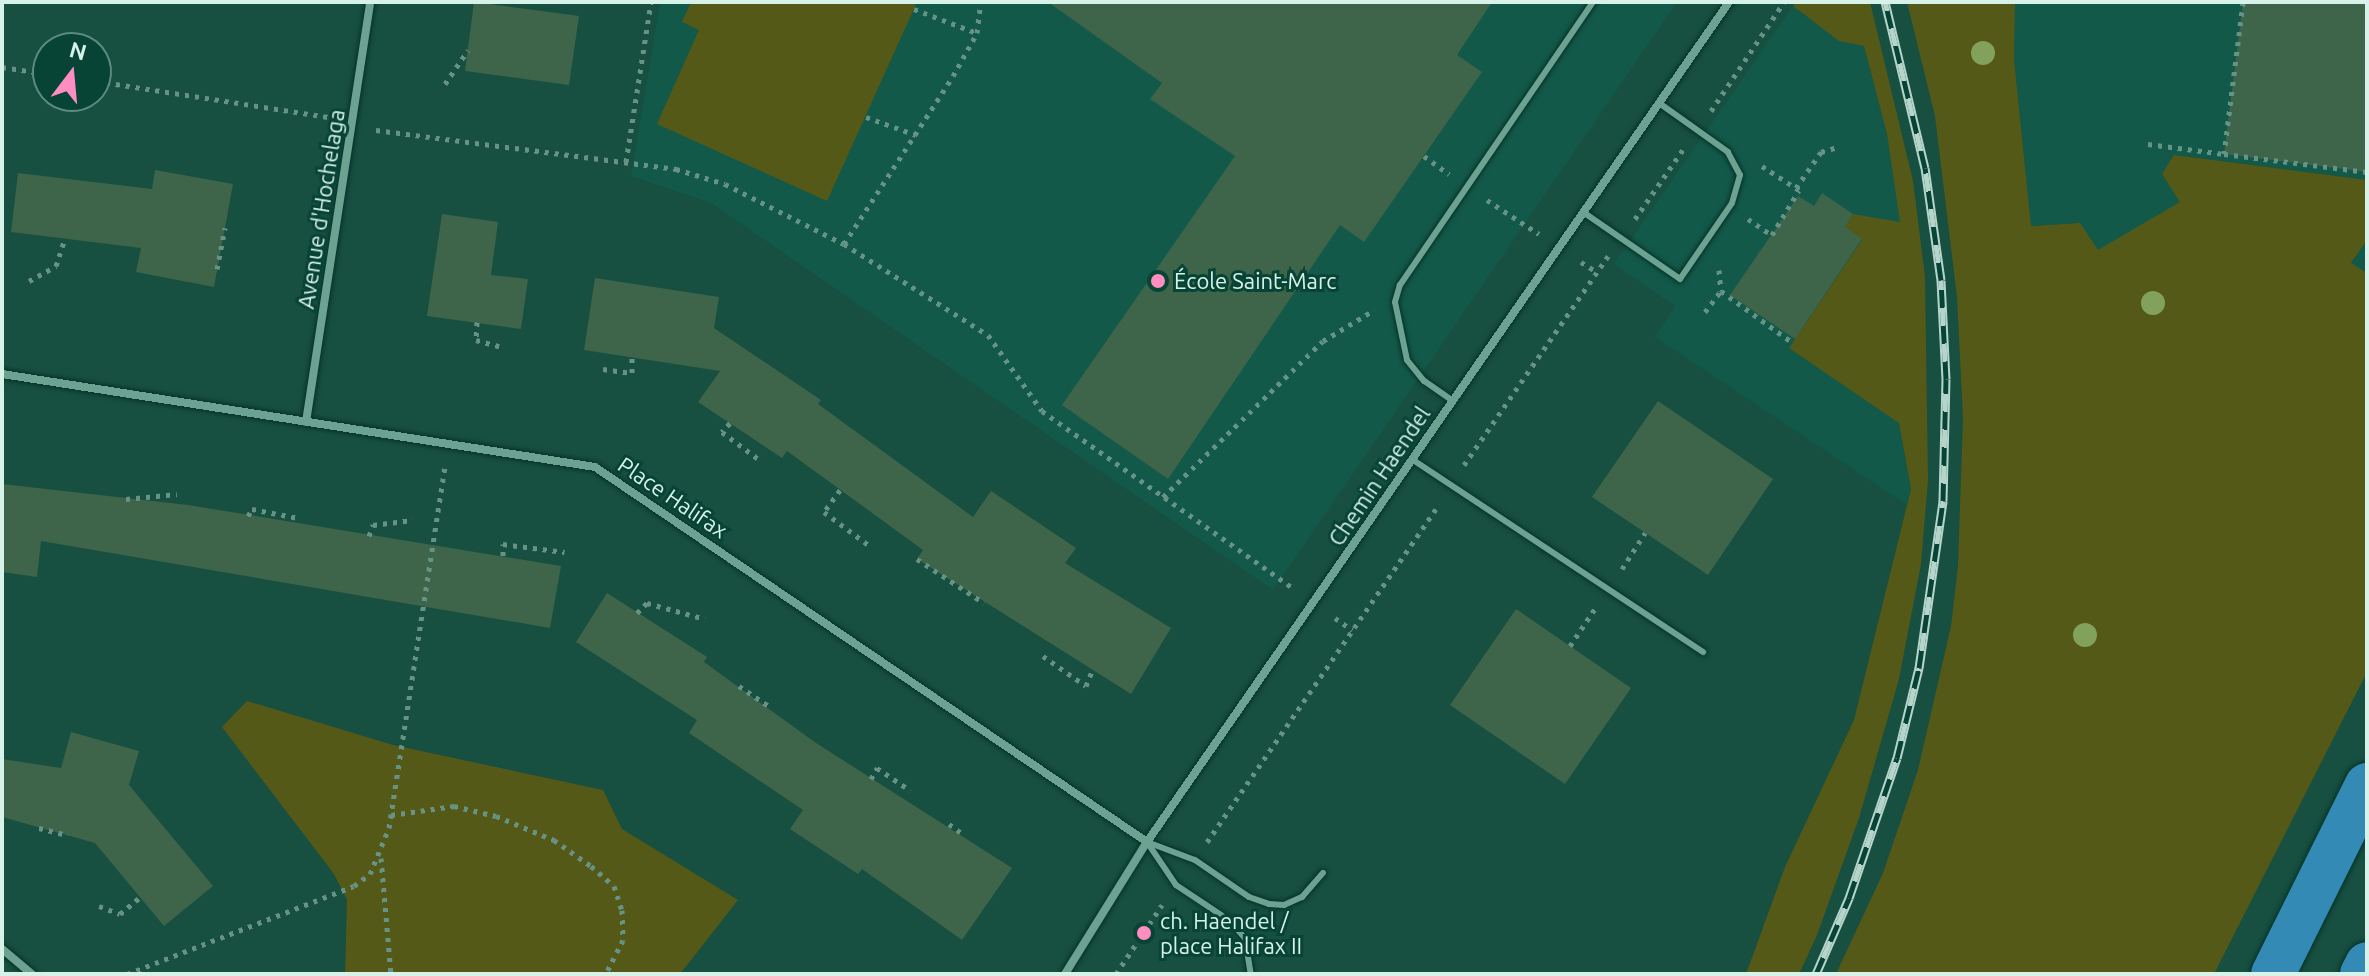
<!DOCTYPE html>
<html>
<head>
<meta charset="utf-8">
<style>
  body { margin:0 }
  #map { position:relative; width:2369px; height:976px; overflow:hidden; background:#174f41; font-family:Ubuntu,sans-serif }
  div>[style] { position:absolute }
  .built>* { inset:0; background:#135949 }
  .green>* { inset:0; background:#555917 }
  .building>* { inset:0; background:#3e654a }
  .path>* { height:5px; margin-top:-2.5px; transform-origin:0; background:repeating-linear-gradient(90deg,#679387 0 4px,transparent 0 10px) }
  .roads { filter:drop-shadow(0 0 2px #073228) drop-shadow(0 0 2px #073228) }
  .lane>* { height:6px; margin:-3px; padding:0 3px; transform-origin:3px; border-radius:3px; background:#6ca292 }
  .street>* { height:8px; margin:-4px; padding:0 4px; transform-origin:4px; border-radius:4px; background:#6ca292 }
  .highway>* { height:44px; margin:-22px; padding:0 22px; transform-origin:22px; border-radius:22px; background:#338bb5 }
  .rail>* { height:9px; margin-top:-4.5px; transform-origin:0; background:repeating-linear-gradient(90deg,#084436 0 18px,#b5d5cb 0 36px); box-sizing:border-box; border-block:2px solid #b5d5cb }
  .trees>* { width:24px; height:24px; margin:-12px; border-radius:50%; background:#82a15a }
  .dots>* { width:22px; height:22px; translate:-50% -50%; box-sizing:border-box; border:4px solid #084436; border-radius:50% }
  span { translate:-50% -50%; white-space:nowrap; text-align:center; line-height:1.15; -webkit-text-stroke:6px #084436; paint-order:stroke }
  .street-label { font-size:22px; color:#d7f2e9 }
  .poi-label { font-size:22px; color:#d7f2e9 }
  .left { translate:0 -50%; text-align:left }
  .frame { position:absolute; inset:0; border:4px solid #d7f2e9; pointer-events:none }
  .north { position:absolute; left:32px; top:32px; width:80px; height:80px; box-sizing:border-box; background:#084436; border:2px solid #5b8a7e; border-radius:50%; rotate:16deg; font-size:22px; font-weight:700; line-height:32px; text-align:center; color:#d7f2e9 }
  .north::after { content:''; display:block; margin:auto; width:28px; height:36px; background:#fd8ebf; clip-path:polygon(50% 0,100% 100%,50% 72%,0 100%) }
</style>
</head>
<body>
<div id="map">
  <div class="built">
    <div style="clip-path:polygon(660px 2px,1677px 2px,1273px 590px,711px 203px,631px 176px)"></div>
    <div style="clip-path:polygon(2015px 2px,2367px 2px,2367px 180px,2174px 155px,2181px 202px,2097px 251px,2080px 223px,2031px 226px,2014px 59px)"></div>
    <div style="clip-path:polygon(1793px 6px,1839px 41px,1864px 46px,1887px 134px,1901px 222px,1899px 423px,1911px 489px,1907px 505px,1655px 337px,1675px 306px,1614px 264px)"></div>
    <div style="clip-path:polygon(2367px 240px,2367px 273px,2351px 264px)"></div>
  </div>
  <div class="green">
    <div style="clip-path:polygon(691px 2px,917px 2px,827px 201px,657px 124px,699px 30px,682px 22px)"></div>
    <div style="clip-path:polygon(1796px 2px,1870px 2px,1913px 181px,1925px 277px,1928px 480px,1921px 564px,1899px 679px,1859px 818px,1817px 935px,1799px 974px,1746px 974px,1785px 867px,1854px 720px,1911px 489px,1899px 423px,1789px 348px,1862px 240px,1845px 227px,1853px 214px,1900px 222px,1887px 134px,1864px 46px,1839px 41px,1793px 6px)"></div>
    <div style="clip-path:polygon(1907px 2px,2015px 2px,2014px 59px,2031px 226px,2080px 223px,2098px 250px,2180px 202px,2162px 174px,2174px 155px,2367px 180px,2367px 240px,2351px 263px,2367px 273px,2367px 672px,2214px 974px,1836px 974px,1883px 873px,1918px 770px,1951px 626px,1958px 566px,1963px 419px,1957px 297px,1935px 116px)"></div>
    <div style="clip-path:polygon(247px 701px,393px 745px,603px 790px,622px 829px,738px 900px,680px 974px,345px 974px,347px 900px,334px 874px,222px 727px)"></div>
  </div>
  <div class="building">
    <div style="clip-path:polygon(474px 2px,579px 16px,569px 85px,465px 71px)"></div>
    <div style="clip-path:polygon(1048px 2px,1492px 2px,1457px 55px,1482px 72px,1364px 242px,1340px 225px,1168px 479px,1062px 405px,1235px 156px,1150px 99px,1162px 83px)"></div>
    <div style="clip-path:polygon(2243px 2px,2367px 2px,2367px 172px,2224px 154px)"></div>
    <div style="clip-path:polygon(155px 170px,233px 184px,214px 287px,136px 272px,141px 248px,11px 232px,18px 173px,152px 189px)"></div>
    <div style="clip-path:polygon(1822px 193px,1853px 214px,1845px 227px,1862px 239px,1795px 339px,1730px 295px,1798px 196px,1814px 206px)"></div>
    <div style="clip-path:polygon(442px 214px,498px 222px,491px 275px,528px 279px,521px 329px,427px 316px)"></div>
    <div style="clip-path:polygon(595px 278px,719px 297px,714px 328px,821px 400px,818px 404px,973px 517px,991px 491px,1076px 548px,1065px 563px,1171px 628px,1131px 694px,917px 559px,923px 550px,787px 451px,782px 458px,698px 402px,720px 371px,584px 350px)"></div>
    <div style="clip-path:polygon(1658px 401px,1773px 479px,1708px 575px,1592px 497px)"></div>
    <div style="clip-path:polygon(2px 484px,188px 505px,561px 566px,550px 628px,41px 541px,37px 577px,2px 572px)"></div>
    <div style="clip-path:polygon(607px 593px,707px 657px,704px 662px,816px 743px,1012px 868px,962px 940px,862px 869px,858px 874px,790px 829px,803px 810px,689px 733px,697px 720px,576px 642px)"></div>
    <div style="clip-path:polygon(1516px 609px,1631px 688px,1565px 784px,1450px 705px)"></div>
    <div style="clip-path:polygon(71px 732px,139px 751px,129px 785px,213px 886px,164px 926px,95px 843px,2px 817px,2px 759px,61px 768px)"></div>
  </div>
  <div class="path">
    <div style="left:2243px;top:2px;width:153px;rotate:97.1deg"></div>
    <div style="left:2224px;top:154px;width:144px;rotate:7.2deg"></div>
    <div style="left:914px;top:9px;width:67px;rotate:20.9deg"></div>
    <div style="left:2px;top:67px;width:47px;rotate:8.7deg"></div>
    <div style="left:96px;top:81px;width:235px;rotate:8.8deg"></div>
    <div style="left:445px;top:84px;width:41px;rotate:-55.9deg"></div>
    <div style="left:1711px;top:111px;width:131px;rotate:-56.2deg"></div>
    <div style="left:866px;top:117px;width:53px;rotate:19.8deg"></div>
    <div style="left:376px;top:130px;width:303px;rotate:7.4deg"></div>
    <div style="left:676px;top:169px;width:51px;rotate:17deg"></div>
    <div style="left:725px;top:184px;width:133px;rotate:26.8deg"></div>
    <div style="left:844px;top:244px;width:170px;rotate:32.3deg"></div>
    <div style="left:988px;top:335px;width:93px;rotate:54.6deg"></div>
    <div style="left:1042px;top:411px;width:307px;rotate:35.2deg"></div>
    <div style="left:2148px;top:144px;width:77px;rotate:7.5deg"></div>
    <div style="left:1424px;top:156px;width:31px;rotate:36deg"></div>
    <div style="left:626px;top:162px;width:162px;rotate:-81.1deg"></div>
    <div style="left:1796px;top:188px;width:44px;rotate:-55.2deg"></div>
    <div style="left:1821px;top:152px;width:17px;rotate:-17deg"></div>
    <div style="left:1487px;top:200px;width:62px;rotate:33.2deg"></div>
    <div style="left:1635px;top:219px;width:86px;rotate:-55.4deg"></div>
    <div style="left:1748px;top:219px;width:29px;rotate:34deg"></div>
    <div style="left:1772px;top:235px;width:52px;rotate:-59deg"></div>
    <div style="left:1799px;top:190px;width:44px;rotate:-147deg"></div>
    <div style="left:844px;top:244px;width:200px;rotate:-57deg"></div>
    <div style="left:953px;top:76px;width:49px;rotate:-60.8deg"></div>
    <div style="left:977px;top:33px;width:31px;rotate:-83deg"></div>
    <div style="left:1581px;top:262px;width:19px;rotate:32deg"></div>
    <div style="left:217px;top:269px;width:42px;rotate:-79deg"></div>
    <div style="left:1719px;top:270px;width:21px;rotate:85deg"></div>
    <div style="left:1721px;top:291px;width:89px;rotate:35.8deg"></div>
    <div style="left:29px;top:281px;width:31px;rotate:-29deg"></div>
    <div style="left:56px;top:266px;width:29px;rotate:-72deg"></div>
    <div style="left:1705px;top:312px;width:26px;rotate:-53deg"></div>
    <div style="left:477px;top:322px;width:18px;rotate:93deg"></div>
    <div style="left:476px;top:340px;width:24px;rotate:15deg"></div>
    <div style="left:603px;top:369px;width:29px;rotate:8deg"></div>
    <div style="left:632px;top:373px;width:16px;rotate:-90deg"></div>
    <div style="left:730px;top:423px;width:12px;rotate:132deg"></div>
    <div style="left:722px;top:432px;width:49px;rotate:36.6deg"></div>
    <div style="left:1464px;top:465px;width:254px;rotate:-55.4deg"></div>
    <div style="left:840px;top:490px;width:27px;rotate:126deg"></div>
    <div style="left:824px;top:512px;width:57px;rotate:36.5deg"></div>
    <div style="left:1163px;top:497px;width:223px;rotate:-44.3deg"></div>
    <div style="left:1323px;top:341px;width:60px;rotate:-31.3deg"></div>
    <div style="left:126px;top:499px;width:51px;rotate:-5.6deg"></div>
    <div style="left:248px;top:516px;width:8px;rotate:-60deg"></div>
    <div style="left:252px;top:509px;width:47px;rotate:11.1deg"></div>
    <div style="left:369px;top:536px;width:12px;rotate:-70deg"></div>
    <div style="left:373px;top:525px;width:40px;rotate:-7.1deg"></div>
    <div style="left:503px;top:556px;width:12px;rotate:-90deg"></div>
    <div style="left:503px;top:544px;width:62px;rotate:7.5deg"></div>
    <div style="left:917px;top:559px;width:80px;rotate:33.3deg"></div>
    <div style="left:1622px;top:569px;width:43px;rotate:-57.4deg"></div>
    <div style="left:637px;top:613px;width:14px;rotate:-45deg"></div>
    <div style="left:647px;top:603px;width:60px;rotate:15.4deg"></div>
    <div style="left:1335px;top:618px;width:21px;rotate:35deg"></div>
    <div style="left:1570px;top:646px;width:47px;rotate:-56.3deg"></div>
    <div style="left:1043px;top:656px;width:52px;rotate:34.9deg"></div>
    <div style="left:1086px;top:686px;width:16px;rotate:-68deg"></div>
    <div style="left:739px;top:686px;width:37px;rotate:34deg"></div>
    <div style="left:871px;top:779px;width:13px;rotate:-61deg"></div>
    <div style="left:877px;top:768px;width:40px;rotate:34deg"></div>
    <div style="left:391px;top:815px;width:64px;rotate:-8.1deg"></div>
    <div style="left:454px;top:806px;width:43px;rotate:13.4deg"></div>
    <div style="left:496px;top:816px;width:63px;rotate:22.5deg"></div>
    <div style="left:554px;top:840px;width:45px;rotate:35.1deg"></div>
    <div style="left:591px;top:866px;width:30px;rotate:41deg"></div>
    <div style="left:614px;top:886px;width:25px;rotate:72deg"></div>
    <div style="left:622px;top:910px;width:30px;rotate:88deg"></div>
    <div style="left:623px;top:940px;width:38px;rotate:117deg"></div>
    <div style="left:949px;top:824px;width:17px;rotate:36deg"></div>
    <div style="left:39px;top:828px;width:30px;rotate:14deg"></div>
    <div style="left:1207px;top:842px;width:410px;rotate:-55.5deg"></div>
    <div style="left:381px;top:858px;width:116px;rotate:85.1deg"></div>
    <div style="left:99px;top:906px;width:22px;rotate:21deg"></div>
    <div style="left:120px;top:914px;width:26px;rotate:-40deg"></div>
    <div style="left:127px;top:974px;width:243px;rotate:-21.2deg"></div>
    <div style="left:354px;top:886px;width:20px;rotate:-37deg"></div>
    <div style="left:370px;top:874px;width:50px;rotate:-67.6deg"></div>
    <div style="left:389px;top:828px;width:365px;rotate:-81.2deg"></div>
    <div style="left:1116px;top:974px;width:83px;rotate:-56.3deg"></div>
  </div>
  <div class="roads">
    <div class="lane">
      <div style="left:1583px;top:212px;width:118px;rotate:34.6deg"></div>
      <div style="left:1680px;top:279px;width:92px;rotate:-55.6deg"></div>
      <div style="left:1732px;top:203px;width:29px;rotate:-74deg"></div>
      <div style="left:1740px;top:175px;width:26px;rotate:-118deg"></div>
      <div style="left:1728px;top:152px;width:85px;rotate:-144.6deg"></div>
      <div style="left:1453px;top:401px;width:35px;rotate:-145deg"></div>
      <div style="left:1424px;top:381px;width:27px;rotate:-129deg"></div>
      <div style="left:1407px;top:360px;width:59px;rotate:-101.7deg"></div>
      <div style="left:1395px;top:302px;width:18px;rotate:-74deg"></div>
      <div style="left:1400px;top:285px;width:343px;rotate:-55.7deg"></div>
      <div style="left:1413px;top:460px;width:348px;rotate:33.5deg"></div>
      <div style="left:1147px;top:842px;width:51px;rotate:20.6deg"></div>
      <div style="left:1195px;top:860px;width:65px;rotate:34.4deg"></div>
      <div style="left:1249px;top:897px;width:21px;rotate:19deg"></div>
      <div style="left:1269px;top:904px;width:15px;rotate:4deg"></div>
      <div style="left:1284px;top:905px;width:20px;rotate:-24deg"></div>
      <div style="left:1302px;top:897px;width:32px;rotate:-49deg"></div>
      <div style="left:1147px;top:842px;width:52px;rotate:56deg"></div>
      <div style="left:1176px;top:885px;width:65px;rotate:33.7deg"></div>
      <div style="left:1230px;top:921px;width:23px;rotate:49deg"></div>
      <div style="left:1245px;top:938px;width:36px;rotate:81deg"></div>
    </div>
    <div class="street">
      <div style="left:2px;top:374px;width:600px;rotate:8.91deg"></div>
      <div style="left:595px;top:467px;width:667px;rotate:34.19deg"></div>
      <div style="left:306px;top:422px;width:425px;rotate:-81.3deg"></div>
      <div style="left:2px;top:949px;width:39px;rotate:40deg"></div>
      <div style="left:1065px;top:974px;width:155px;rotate:-58.2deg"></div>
      <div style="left:1147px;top:842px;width:1022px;rotate:-55.28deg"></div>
    </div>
    <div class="highway">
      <div style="left:2273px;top:974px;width:211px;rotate:-63.6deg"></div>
      <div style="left:2362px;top:974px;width:11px;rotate:-63deg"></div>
    </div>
  </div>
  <div class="rail">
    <div style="left:1816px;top:974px;width:83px;rotate:-66.5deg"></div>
    <div style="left:1849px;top:898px;width:148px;rotate:-71.1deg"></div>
    <div style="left:1897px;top:758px;width:93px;rotate:-76.3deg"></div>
    <div style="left:1919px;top:668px;width:169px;rotate:-81.8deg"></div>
    <div style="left:1943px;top:501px;width:122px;rotate:-88.6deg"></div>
    <div style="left:1946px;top:379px;width:99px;rotate:-92.9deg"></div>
    <div style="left:1941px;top:280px;width:113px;rotate:-98.1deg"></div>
    <div style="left:1925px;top:168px;width:171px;rotate:-103.5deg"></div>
  </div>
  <div class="trees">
    <div style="left:1983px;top:53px"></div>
    <div style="left:2153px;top:303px"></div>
    <div style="left:2085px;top:635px"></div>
  </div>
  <div class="dots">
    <div style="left:1158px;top:281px;background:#fd8ebf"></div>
    <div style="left:1144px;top:933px;background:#fd8ebf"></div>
  </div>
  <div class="street-label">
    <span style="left:321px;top:209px;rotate:-81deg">Avenue d'Hochelaga</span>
    <span style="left:1379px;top:476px;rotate:-56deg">Chemin Haendel</span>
    <span style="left:673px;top:497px;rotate:34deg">Place Halifax</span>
  </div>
  <div class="poi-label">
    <span class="left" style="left:1174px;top:281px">École Saint-Marc</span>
    <span class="left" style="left:1160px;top:933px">ch. Haendel /<br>place Halifax II</span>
  </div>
  <div class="frame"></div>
  <div class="north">N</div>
</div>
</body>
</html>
